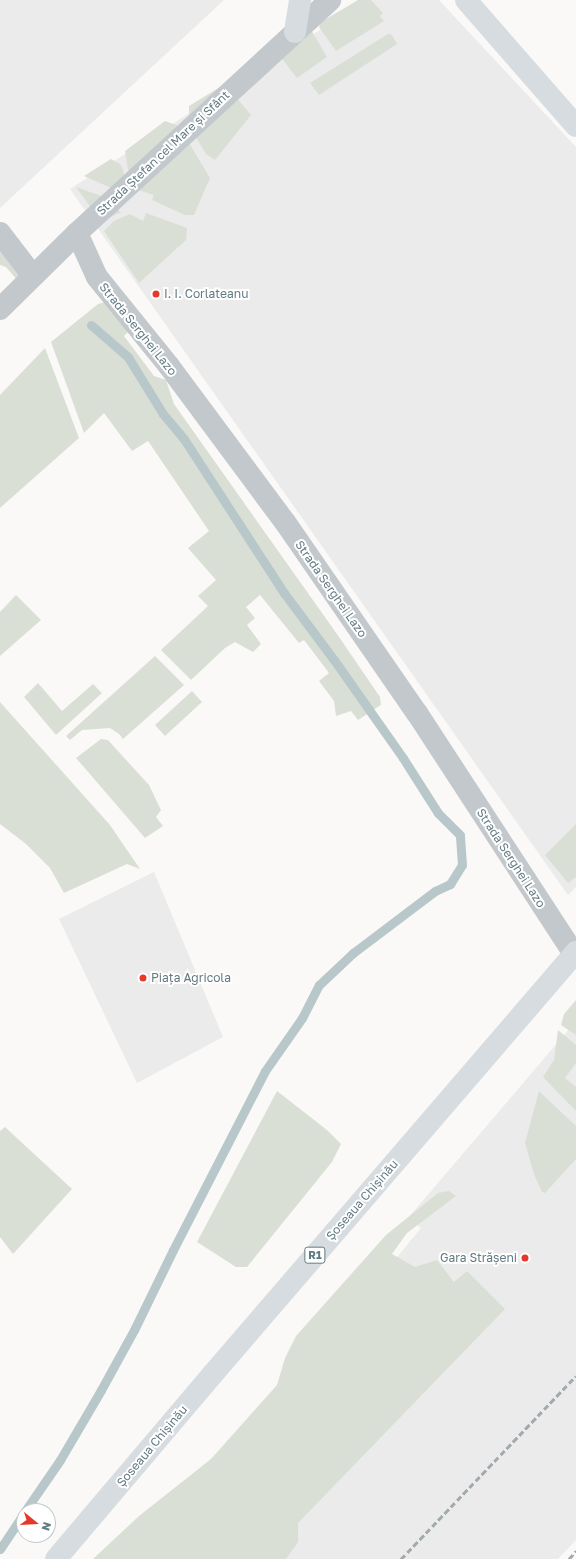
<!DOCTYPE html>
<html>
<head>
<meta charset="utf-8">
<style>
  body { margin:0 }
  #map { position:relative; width:576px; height:1559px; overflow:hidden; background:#faf9f7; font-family:"Golos Text",sans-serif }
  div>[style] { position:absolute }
  .built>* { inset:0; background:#eaebea }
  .green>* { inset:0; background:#dadfd6 }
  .stream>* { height:9px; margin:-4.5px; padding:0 4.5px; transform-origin:4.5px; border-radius:4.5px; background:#b8c8ca }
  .minor>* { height:22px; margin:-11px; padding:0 11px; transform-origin:11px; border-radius:11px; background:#c2c8cb }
  .tertiary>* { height:22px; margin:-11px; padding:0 11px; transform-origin:11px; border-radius:11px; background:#c2c8cb }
  .secondary>* { height:22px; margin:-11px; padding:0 11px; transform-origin:11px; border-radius:11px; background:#d6dcdf }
  .trunk>* { height:22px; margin:-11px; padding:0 11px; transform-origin:11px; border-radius:11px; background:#d6dcdf }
  .rail>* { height:3px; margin-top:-1.5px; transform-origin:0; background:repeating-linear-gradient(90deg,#a1abaf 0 6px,transparent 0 9px) }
  .dots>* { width:11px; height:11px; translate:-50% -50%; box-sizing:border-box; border:2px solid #fff; border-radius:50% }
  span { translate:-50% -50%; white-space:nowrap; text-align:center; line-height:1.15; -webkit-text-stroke:4px #fff; paint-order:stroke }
  .shield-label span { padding:1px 3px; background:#fff; border:1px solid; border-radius:3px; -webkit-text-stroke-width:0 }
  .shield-label { font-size:11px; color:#647a83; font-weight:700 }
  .street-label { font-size:12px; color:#647a83 }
  .poi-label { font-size:12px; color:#647a83 }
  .left { translate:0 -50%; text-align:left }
  .right { translate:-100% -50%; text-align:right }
  .north { position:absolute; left:16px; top:1503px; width:40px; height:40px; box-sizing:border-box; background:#fff; border:1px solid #c1cacd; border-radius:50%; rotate:108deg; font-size:11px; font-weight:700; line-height:16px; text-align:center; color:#647a83 }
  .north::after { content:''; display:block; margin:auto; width:14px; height:18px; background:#e6382a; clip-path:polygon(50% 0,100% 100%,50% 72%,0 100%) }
</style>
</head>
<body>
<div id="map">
  <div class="built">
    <div style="clip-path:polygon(0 0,224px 0,0 208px)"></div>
    <div style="clip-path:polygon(367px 0,439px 0,576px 147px,576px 887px,568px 895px,70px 189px)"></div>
    <div style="clip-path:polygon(154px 872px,223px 1037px,137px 1083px,59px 919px)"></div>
    <div style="clip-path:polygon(576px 1021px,576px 1540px,558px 1559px,150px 1559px,421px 1228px,408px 1218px)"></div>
  </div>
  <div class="green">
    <div style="clip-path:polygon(358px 0,371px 0,383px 13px,380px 16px,384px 21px,336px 51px,319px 27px,321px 22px)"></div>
    <div style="clip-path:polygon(310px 28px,327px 57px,297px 78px,276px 51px)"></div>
    <div style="clip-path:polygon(388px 34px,392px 35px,397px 44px,319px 95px,310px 83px)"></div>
    <div style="clip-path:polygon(225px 84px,251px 115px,215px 160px,206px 154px,189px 126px,189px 106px)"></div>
    <div style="clip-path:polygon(165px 121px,179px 126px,210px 178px,194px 215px,185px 215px,152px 200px,154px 195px,141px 191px,133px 181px,128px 169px,125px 151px)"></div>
    <div style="clip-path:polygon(111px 159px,120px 164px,123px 170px,127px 187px,125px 194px,84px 176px)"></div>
    <div style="clip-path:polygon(76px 187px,121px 203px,118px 210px,121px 212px,101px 222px)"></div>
    <div style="clip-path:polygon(146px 213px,187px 228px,186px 240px,139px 283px,104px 231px,114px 221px,130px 214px,143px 221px)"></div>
    <div style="clip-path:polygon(0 239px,21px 265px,18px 281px,6px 267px,0 265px)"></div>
    <div style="clip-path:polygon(106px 302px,133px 327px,124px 336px,154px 376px,166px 380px,174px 404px,337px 634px,380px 697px,381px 705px,358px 720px,351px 711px,336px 716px,334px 701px,319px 681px,329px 673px,304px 640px,299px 643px,260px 595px,246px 607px,255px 618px,247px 625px,261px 644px,253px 652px,235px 642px,225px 648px,191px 680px,161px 650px,208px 606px,198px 596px,216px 580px,188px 548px,209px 531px,148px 441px,132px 451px,104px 413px,84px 433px,51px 342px,98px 304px)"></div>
    <div style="clip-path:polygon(45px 348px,79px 438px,0 508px,0 395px)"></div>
    <div style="clip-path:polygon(16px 595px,41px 620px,0 656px,0 612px)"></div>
    <div style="clip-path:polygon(155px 656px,184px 685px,123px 739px,119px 734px,110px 728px,82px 730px,70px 740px,66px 736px)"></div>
    <div style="clip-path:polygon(38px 683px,62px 711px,93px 684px,102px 693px,56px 735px,24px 697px)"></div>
    <div style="clip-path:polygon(192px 691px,202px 702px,165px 736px,155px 725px)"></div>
    <div style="clip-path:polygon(0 702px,110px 825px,140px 869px,127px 864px,64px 893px,50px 868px,26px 844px,0 824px)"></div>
    <div style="clip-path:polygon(101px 739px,108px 740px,138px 773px,149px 785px,161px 810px,156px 817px,163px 826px,145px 838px,76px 758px)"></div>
    <div style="clip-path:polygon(576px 824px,576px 877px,568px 883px,545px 855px)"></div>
    <div style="clip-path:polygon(576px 1000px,576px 1035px,561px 1025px,564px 1014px)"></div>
    <div style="clip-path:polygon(558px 1030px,576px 1045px,576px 1063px,565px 1078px,576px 1087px,576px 1111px,543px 1077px,554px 1060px)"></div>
    <div style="clip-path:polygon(277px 1091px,327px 1130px,341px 1144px,332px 1162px,247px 1267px,236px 1267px,197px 1242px)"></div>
    <div style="clip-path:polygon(539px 1091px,576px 1126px,576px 1159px,545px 1193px,542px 1192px,534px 1174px,525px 1143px)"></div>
    <div style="clip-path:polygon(5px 1127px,72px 1189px,13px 1254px,0 1237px,0 1131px)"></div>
    <div style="clip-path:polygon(449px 1191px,456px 1196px,407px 1233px,392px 1254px,415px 1267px,437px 1260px,454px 1282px,467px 1271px,505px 1309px,298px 1523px,298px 1542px,286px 1559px,93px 1559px,139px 1516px,211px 1459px,277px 1385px,285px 1358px,296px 1336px,386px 1235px,438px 1193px)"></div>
  </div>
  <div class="stream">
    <div style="left:25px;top:1511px;width:62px;rotate:-55.5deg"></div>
    <div style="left:60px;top:1460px;width:81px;rotate:-59.6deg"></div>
    <div style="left:101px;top:1390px;width:68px;rotate:-61.2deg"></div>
    <div style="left:134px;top:1330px;width:89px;rotate:-64deg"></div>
    <div style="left:173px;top:1250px;width:201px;rotate:-62.8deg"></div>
    <div style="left:265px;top:1071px;width:65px;rotate:-55.1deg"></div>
    <div style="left:302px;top:1018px;width:37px;rotate:-63deg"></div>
    <div style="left:319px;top:985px;width:47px;rotate:-43.3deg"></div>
    <div style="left:353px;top:953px;width:103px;rotate:-37.1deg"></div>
    <div style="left:435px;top:891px;width:17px;rotate:-25deg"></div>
    <div style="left:450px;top:884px;width:22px;rotate:-58deg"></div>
    <div style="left:462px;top:865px;width:30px;rotate:-94deg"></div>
    <div style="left:460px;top:835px;width:31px;rotate:-135deg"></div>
    <div style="left:438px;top:813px;width:65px;rotate:-122.5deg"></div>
    <div style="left:403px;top:758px;width:120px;rotate:-125.1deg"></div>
    <div style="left:334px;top:660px;width:84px;rotate:-126.7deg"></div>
    <div style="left:284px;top:593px;width:184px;rotate:-123deg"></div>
    <div style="left:184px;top:439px;width:33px;rotate:-130deg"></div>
    <div style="left:163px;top:414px;width:67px;rotate:-121.6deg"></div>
    <div style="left:128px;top:357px;width:49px;rotate:-139.1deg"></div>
    <div style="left:0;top:1549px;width:43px;rotate:-56.3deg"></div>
  </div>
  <div class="minor">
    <div style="left:0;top:233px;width:54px;rotate:52.5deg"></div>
    <div style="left:77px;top:233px;width:48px;rotate:65.6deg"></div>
    <div style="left:97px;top:277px;width:114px;rotate:51deg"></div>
    <div style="left:169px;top:366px;width:194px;rotate:53.4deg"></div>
    <div style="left:285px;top:522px;width:232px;rotate:55.4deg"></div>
    <div style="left:417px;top:713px;width:288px;rotate:56.9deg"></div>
  </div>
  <div class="tertiary">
    <div style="left:0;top:309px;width:108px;rotate:-44.6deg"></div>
    <div style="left:77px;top:233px;width:344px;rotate:-42.6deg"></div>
  </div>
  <div class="secondary">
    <div style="left:466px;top:0;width:167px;rotate:48.9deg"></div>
    <div style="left:295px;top:32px;width:32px;rotate:-81deg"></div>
  </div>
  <div class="trunk">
    <div style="left:56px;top:1559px;width:241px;rotate:-49.7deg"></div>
    <div style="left:212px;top:1375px;width:558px;rotate:-49.29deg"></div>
  </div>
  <div class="rail">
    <div style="left:401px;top:1559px;width:253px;rotate:-46.3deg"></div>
    <div style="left:569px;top:1559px;width:11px;rotate:-49deg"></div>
  </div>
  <div class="dots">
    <div style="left:156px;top:294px;background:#e6382a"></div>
    <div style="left:143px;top:978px;background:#e6382a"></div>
    <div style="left:525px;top:1258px;background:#e6382a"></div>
  </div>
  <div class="shield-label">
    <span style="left:315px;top:1255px">R1</span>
  </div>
  <div class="street-label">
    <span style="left:163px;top:153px;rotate:-43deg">Strada Ștefan cel Mare și Sfânt</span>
    <span style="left:138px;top:329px;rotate:51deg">Strada Serghei Lazo</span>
    <span style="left:331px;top:589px;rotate:55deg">Strada Serghei Lazo</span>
    <span style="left:511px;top:858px;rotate:57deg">Strada Serghei Lazo</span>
    <span style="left:362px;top:1200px;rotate:-49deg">Șoseaua Chișinău</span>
    <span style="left:152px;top:1446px;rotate:-50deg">Șoseaua Chișinău</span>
  </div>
  <div class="poi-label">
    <span class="left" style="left:164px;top:294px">I. I. Corlateanu</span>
    <span class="left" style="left:151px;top:978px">Piața Agricola</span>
    <span class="right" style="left:517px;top:1258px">Gara Strășeni</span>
  </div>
  <div class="north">N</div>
</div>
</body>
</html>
